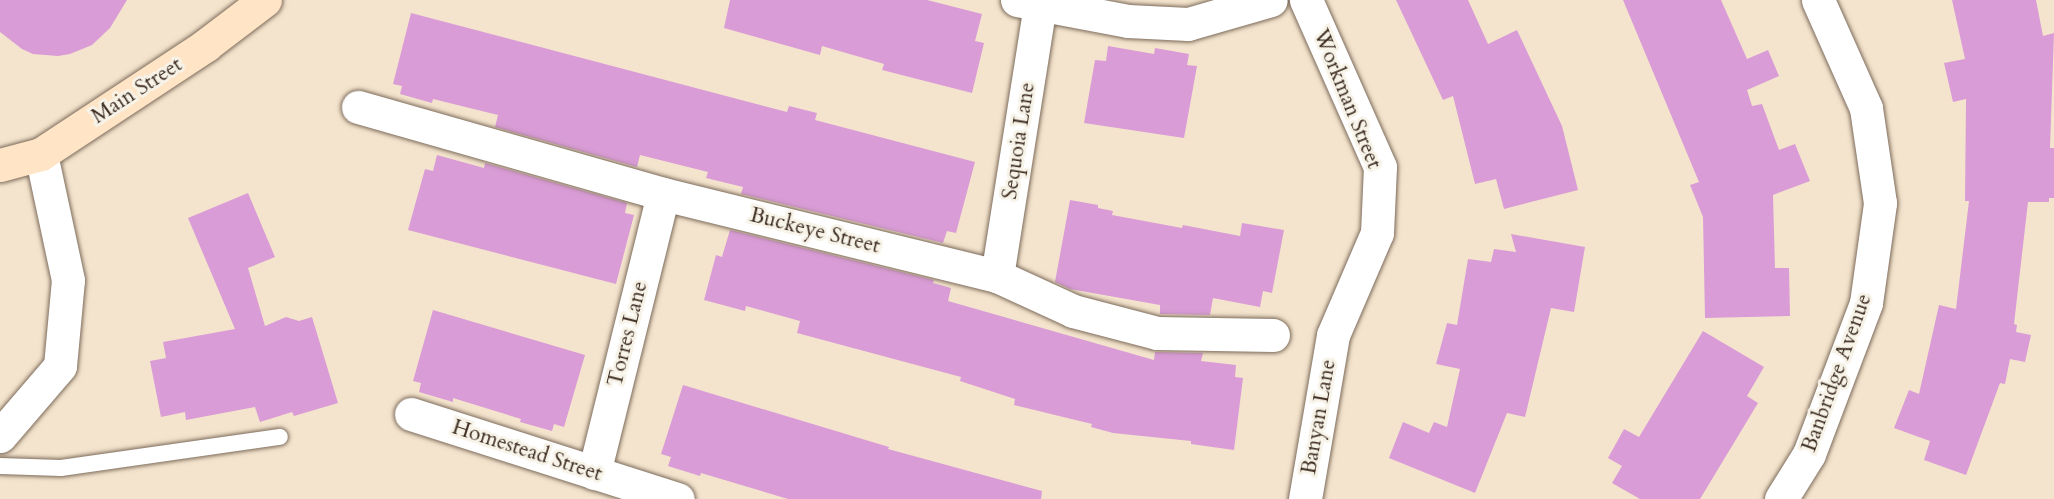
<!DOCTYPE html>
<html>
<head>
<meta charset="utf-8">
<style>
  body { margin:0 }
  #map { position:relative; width:2054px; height:499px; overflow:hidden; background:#f4e4cd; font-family:Cardo,serif }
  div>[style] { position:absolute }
  .building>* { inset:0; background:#d99cd6 }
  .roads { filter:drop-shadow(0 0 2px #7c6b5b) drop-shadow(0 0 2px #7c6b5b) }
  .lane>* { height:16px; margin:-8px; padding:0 8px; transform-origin:8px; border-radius:8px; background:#fff }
  .street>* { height:33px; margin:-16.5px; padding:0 16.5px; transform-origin:16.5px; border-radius:16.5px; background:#fff }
  .secondary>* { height:33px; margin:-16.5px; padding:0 16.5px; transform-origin:16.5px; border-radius:16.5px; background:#ffe4c6 }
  span { translate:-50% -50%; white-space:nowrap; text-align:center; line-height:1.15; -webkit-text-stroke:6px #f7f3e8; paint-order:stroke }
  .street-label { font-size:21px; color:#3b2a1e }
</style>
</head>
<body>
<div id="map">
  <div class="building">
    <div style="clip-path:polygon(0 0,127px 0,110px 28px,92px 45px,70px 54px,58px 56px,33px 54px,22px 49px,0 32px)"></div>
    <div style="clip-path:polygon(730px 0,927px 0,982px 14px,975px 41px,984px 43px,972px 93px,882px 70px,884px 64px,822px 46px,820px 55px,724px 28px)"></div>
    <div style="clip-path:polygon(1396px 0,1468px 0,1488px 44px,1517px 30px,1562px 126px,1578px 190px,1504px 209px,1496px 179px,1475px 184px,1453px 96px,1443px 100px)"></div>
    <div style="clip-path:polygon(1623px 0,1721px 0,1747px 59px,1768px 50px,1779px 76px,1747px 90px,1752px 106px,1762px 104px,1779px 150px,1795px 144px,1810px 181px,1773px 195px,1775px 268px,1789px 268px,1790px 316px,1705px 318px,1703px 217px,1690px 185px,1699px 182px)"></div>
    <div style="clip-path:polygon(1952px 0,2036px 0,2043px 36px,2054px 33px,2050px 148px,2054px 148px,2054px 198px,2049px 198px,2049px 202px,2028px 202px,2014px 324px,2017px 325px,2016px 332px,2031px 335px,2025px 362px,2010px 359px,2005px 384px,2000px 383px,1966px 475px,1924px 460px,1930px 441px,1894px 428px,1909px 390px,1919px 394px,1939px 305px,1956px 309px,1969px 201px,1965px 201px,1966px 99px,1953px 102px,1944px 63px,1965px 59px)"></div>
    <div style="clip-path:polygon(411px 13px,787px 112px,789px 106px,817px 113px,815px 120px,975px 162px,956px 233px,947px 231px,943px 243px,741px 194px,743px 187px,706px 178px,708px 172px,640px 155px,637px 167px,495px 127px,498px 115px,433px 99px,432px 103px,400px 94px,402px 86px,393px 84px)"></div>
    <div style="clip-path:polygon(1108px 46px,1154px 54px,1155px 48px,1189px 54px,1187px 65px,1197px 66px,1184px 138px,1084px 123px,1095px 60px,1106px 61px)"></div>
    <div style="clip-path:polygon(437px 155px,484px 168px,485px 163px,627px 203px,625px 213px,634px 215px,616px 284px,408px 230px,425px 169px,433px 171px)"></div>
    <div style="clip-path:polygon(248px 193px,275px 257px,248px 268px,265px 326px,286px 317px,299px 321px,312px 317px,338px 403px,294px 416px,292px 412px,260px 422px,255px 407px,186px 420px,185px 412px,161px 417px,150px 361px,166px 358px,163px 342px,235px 329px,188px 218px)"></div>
    <div style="clip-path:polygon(1070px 200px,1098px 205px,1098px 208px,1113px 211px,1112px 215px,1182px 228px,1183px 225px,1240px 236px,1242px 223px,1284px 230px,1272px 293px,1263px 291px,1260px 307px,1213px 298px,1210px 315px,1160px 314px,1160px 305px,1070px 289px,1055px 282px)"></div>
    <div style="clip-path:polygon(730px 230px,934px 280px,933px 283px,951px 288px,948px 301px,1154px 360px,1155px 352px,1203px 353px,1201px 361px,1236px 365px,1235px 377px,1243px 378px,1234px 450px,1191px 444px,1191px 441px,1113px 433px,1091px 427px,1092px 424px,1014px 405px,1015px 399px,960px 381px,961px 377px,797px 333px,800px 321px,746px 306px,745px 311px,704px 300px,716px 255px,722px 257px)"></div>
    <div style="clip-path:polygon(1511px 234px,1585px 247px,1574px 312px,1551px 308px,1525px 417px,1507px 413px,1475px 493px,1389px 458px,1403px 422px,1429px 433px,1434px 422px,1447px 427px,1460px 369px,1436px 364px,1447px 323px,1457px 325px,1468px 259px,1491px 262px,1494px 249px,1516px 252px)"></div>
    <div style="clip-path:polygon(433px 310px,585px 355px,564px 427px,554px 424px,552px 431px,520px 422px,521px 419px,453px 398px,453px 402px,419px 392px,421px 383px,413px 381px)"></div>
    <div style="clip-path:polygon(1703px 331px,1764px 367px,1747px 396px,1758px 403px,1700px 499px,1640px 499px,1612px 483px,1622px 466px,1608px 458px,1624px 429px,1639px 437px)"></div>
    <div style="clip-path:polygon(683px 385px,889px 447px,888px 449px,1042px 491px,1041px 499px,788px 499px,701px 473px,700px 476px,668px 466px,671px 457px,661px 454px)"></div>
  </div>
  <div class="roads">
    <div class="lane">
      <div style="left:0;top:466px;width:61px;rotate:1.9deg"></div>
      <div style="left:61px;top:468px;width:221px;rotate:-8.1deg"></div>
    </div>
    <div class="street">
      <div style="left:1017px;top:0;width:113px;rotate:10.7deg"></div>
      <div style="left:1128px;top:21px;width:60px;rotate:2.9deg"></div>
      <div style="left:1188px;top:24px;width:86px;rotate:-16.1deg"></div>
      <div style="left:358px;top:107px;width:317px;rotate:15.9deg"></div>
      <div style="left:663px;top:194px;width:344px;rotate:13.8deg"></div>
      <div style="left:997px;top:276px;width:84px;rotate:24.7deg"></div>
      <div style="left:1073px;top:311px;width:87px;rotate:14.7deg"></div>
      <div style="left:1157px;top:333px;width:116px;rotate:1deg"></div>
      <div style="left:997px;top:276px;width:273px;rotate:-81deg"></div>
      <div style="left:411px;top:414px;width:280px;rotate:17.7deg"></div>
      <div style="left:0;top:436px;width:92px;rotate:-49.4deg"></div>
      <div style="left:60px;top:366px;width:86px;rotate:-84.7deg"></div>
      <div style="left:68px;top:280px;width:129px;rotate:-102.1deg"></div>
      <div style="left:594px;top:473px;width:287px;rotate:-76.1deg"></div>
      <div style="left:1305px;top:499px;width:166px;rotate:-80.3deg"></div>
      <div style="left:1333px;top:335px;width:111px;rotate:-66.7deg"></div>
      <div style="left:1377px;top:233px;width:66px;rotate:-87.4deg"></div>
      <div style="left:1380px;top:167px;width:183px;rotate:-113.9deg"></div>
      <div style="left:1781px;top:499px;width:53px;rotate:-58.1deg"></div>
      <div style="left:1809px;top:454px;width:161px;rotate:-69.3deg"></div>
      <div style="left:1866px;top:303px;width:101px;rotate:-82deg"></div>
      <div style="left:1880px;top:203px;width:96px;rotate:-98.4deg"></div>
      <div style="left:1866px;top:108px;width:118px;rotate:-114deg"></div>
    </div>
    <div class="secondary">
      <div style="left:0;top:165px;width:42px;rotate:-15deg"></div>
      <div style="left:41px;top:154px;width:198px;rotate:-33.4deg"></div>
      <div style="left:206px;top:45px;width:74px;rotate:-37.3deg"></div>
    </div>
  </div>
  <div class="street-label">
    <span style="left:137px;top:91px;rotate:-33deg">Main Street</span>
    <span style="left:1347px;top:99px;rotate:68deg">Workman Street</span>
    <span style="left:1019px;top:141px;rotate:-81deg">Sequoia Lane</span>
    <span style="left:815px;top:231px;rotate:14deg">Buckeye Street</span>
    <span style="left:628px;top:334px;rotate:-76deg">Torres Lane</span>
    <span style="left:1837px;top:373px;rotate:-70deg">Banbridge Avenue</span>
    <span style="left:1319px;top:417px;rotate:-80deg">Banyan Lane</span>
    <span style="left:527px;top:451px;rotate:18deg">Homestead Street</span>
  </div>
</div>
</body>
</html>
